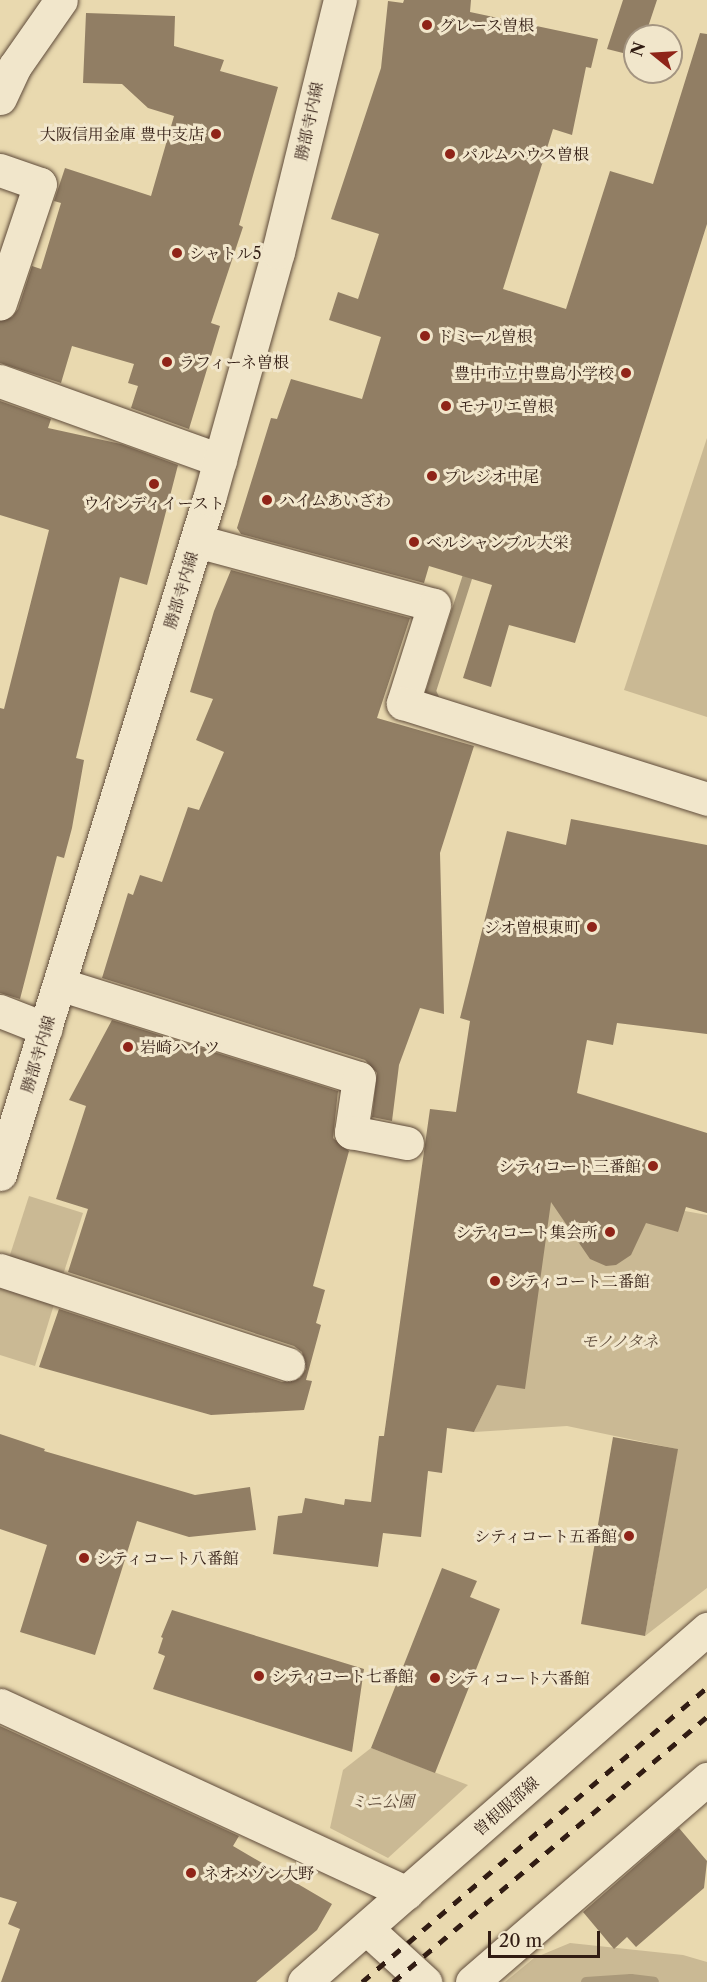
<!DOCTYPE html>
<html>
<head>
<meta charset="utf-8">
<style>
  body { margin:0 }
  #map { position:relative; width:707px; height:1982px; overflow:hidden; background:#e9d9af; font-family:"Libre Caslon Text","Noto Serif JP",serif }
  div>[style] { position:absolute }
  .green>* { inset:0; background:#cab994 }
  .stream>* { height:10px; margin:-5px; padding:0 5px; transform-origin:5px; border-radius:5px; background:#aa997a }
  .building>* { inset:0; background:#917e64 }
  .roads { filter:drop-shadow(0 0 2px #5f4b3a) drop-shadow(0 0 2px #5f4b3a) }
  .street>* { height:33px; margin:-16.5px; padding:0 16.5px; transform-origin:16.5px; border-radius:16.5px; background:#f1e6cb }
  .secondary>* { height:33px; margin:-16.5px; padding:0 16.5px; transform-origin:16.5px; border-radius:16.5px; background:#f1e6cb }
  .rail>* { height:4.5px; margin-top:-2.25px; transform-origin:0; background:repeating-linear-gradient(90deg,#311c13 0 10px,transparent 0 20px) }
  .dots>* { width:16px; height:16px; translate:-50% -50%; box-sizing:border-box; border:3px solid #f1e6cb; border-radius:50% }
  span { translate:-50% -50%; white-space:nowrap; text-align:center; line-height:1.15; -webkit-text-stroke:6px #f1e6cb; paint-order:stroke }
  .poi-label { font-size:16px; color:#311c13 }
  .left { translate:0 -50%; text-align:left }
  .right { translate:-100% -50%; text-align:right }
  .street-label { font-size:16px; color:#311c13 }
  .park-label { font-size:16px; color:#5f4b3a; font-style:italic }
  .north { position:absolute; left:623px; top:24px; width:60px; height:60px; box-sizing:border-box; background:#f1e6cb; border:2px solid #a49581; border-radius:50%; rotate:288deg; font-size:16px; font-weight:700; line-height:24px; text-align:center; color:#311c13 }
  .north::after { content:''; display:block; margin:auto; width:21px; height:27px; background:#8f2418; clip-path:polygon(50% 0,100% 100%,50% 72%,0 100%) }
  .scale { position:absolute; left:488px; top:1931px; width:112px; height:27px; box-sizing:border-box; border:3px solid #311c13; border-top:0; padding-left:8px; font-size:18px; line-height:21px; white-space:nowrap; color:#311c13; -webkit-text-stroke:4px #f1e6cb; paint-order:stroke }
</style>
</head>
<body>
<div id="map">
  <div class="green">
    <div style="clip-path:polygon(707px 438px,707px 717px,624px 690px)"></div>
    <div style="clip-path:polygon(553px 1187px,707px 1215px,707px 1588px,645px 1636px,677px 1449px,567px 1426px,474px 1432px,497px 1384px)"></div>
    <div style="clip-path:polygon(29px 1196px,83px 1213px,63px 1275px,9px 1258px)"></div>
    <div style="clip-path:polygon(0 1283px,56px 1298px,35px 1366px,0 1355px)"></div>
    <div style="clip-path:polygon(371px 1748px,468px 1785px,388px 1858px,330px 1828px,343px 1770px)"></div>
    <div style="clip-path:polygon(570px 1943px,683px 1955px,707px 1962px,707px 1982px,505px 1982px,534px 1958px)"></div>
  </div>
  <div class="stream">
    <div style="left:438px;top:707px;width:17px;rotate:-114deg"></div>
    <div style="left:431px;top:691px;width:131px;rotate:-72.3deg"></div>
    <div style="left:586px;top:1982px;width:45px;rotate:-3.8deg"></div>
    <div style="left:631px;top:1979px;width:23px;rotate:7deg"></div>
  </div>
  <div class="building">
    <div style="clip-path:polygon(404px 0,471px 0,470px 12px,598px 39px,591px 68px,586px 67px,572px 135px,553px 129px,503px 289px,566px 309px,610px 171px,653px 184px,700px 33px,707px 34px,707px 224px,575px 643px,509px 625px,491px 687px,463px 678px,492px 585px,429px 566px,424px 583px,241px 534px,237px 528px,271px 418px,277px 419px,291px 379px,362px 399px,381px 337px,329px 320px,338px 292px,358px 299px,379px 234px,331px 219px,381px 68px,388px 1px,403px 3px)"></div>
    <div style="clip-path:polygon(623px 0,657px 0,645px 36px,635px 36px,635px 56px,607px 49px)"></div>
    <div style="clip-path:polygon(86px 13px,175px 16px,174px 46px,224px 60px,220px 71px,278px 87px,239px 225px,243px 227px,211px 323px,220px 326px,189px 429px,131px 408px,138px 386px,128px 383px,134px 364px,72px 346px,61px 383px,0 363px,0 321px,12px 317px,18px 309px,32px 266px,41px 269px,61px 203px,54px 201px,65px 168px,151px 196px,174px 116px,148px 108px,122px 84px,83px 83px)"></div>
    <div style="clip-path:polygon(0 401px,51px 419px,48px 428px,121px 444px,178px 465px,147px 585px,120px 577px,76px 758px,84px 760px,72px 828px,64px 858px,57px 856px,20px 999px,0 993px,0 708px,4px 709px,49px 530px,0 515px)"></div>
    <div style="clip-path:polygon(231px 570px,410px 618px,377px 718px,474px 746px,440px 853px,444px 1014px,420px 1008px,399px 1065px,392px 1121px,372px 1117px,377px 1073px,365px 1060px,102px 978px,128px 893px,133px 895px,140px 875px,162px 882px,188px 807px,199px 810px,224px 752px,196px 740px,213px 699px,190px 692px,214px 611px)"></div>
    <div style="clip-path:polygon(571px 819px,707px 845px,707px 1034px,617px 1023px,613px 1045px,587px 1040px,577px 1093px,707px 1133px,707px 1213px,686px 1207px,678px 1232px,646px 1223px,631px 1255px,616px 1265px,606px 1266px,590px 1259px,551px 1202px,525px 1389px,497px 1385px,474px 1432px,447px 1428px,442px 1473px,428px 1471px,421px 1537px,383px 1533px,378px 1567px,273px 1554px,278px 1516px,302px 1513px,305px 1498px,344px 1505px,345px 1499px,371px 1502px,379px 1436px,384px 1436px,430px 1109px,456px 1112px,470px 1021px,460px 1018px,507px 831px,566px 845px)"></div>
    <div style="clip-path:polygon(112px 1020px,338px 1091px,333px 1138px,349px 1151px,313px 1286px,325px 1290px,316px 1323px,321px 1325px,306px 1380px,312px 1381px,304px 1410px,211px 1415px,39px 1367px,59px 1309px,282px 1382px,300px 1378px,306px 1369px,302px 1352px,294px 1346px,68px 1272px,88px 1209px,56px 1199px,86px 1106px,69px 1100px)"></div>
    <div style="clip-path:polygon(0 1434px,45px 1449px,44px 1451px,195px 1495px,250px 1487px,256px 1530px,189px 1537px,137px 1521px,95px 1655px,20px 1632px,47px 1545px,0 1529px)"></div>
    <div style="clip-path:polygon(613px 1437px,678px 1449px,645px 1636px,581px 1624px)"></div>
    <div style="clip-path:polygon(442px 1568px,477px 1581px,470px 1597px,500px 1609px,435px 1773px,371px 1748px)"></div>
    <div style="clip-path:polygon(172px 1610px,364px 1669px,352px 1752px,153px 1689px,165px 1656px,158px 1653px,163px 1638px,161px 1637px)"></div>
    <div style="clip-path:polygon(0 1726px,239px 1836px,233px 1846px,332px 1904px,317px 1930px,256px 1982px,1px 1982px,20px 1929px,8px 1924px,17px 1902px,0 1897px)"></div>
    <div style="clip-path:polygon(679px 1828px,707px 1861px,704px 1888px,636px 1947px,627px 1937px,614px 1949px,583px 1912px)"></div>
  </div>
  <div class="roads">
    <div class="street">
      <div style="left:0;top:98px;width:35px;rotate:-65deg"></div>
      <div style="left:15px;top:66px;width:80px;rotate:-55.1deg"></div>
      <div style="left:0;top:170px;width:42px;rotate:19.3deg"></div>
      <div style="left:40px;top:184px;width:126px;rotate:108.6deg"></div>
      <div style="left:0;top:381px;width:234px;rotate:19.8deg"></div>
      <div style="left:197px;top:541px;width:245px;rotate:15.1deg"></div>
      <div style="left:434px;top:605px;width:103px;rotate:107.6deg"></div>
      <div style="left:403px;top:703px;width:319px;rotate:17.5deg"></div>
      <div style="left:59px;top:984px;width:314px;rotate:17.4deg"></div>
      <div style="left:359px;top:1078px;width:55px;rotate:98.4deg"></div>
      <div style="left:351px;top:1132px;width:57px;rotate:11.1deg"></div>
      <div style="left:0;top:1011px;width:49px;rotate:21.4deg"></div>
      <div style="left:0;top:1270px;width:303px;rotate:18.1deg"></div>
      <div style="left:0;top:1705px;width:448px;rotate:24.8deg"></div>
      <div style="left:367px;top:1929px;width:79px;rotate:42.4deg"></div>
      <div style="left:472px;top:1982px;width:311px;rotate:-40.8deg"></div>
    </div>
    <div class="secondary">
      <div style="left:0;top:1174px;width:707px;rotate:-72.8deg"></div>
      <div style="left:209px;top:499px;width:256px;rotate:-74.4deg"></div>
      <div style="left:278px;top:252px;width:260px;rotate:-76.2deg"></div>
      <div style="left:304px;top:1982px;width:536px;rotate:-41.22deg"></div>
    </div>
  </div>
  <div class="rail">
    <div style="left:362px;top:1982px;width:454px;rotate:-40.5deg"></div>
    <div style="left:393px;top:1982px;width:411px;rotate:-40.2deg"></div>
  </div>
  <div class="dots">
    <div style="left:427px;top:25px;background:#8f2418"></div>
    <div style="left:216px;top:134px;background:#8f2418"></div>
    <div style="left:450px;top:154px;background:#8f2418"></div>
    <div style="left:177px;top:253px;background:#8f2418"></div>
    <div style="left:425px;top:336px;background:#8f2418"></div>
    <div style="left:167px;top:362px;background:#8f2418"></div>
    <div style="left:626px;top:373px;background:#8f2418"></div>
    <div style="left:446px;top:406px;background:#8f2418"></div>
    <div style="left:432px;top:476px;background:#8f2418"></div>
    <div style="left:154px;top:484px;background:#8f2418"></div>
    <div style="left:267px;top:500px;background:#8f2418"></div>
    <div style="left:414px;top:542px;background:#8f2418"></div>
    <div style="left:592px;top:927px;background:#8f2418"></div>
    <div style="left:128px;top:1047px;background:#8f2418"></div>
    <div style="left:653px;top:1166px;background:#8f2418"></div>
    <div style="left:610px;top:1232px;background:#8f2418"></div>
    <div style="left:495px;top:1281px;background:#8f2418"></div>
    <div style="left:629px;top:1536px;background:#8f2418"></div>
    <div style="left:84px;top:1558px;background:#8f2418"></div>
    <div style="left:259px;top:1676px;background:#8f2418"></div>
    <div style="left:435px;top:1678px;background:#8f2418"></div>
    <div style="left:191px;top:1873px;background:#8f2418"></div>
  </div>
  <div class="poi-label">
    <span class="left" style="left:439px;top:25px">グレース曽根</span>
    <span class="right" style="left:204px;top:134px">大阪信用金庫 豊中支店</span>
    <span class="left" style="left:462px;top:154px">パルムハウス曽根</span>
    <span class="left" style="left:189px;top:253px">シャトル5</span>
    <span class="left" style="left:437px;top:336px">ドミール曽根</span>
    <span class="left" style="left:179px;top:362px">ラフィーネ曽根</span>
    <span class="right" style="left:614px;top:373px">豊中市立中豊島小学校</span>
    <span class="left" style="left:458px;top:406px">モナリエ曽根</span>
    <span class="left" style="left:444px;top:476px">プレジオ中尾</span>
    <span class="left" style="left:279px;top:500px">ハイムあいざわ</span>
    <span style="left:154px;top:503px">ウインディイースト</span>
    <span class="left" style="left:426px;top:542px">ベルシャンブル大栄</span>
    <span class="right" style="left:580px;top:927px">ジオ曽根東町</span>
    <span class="left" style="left:140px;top:1047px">岩崎ハイツ</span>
    <span class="right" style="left:641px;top:1166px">シティコート三番館</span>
    <span class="right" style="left:598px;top:1232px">シティコート集会所</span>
    <span class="left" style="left:507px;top:1281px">シティコート二番館</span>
    <span class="right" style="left:617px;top:1536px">シティコート五番館</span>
    <span class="left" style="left:96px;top:1558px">シティコート八番館</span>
    <span class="left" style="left:271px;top:1676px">シティコート七番館</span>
    <span class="left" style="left:447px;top:1678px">シティコート六番館</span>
    <span class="left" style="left:203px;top:1873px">ネオメゾン大野</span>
  </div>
  <div class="street-label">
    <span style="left:309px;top:121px;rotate:-78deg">勝部寺内線</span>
    <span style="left:181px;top:590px;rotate:-73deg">勝部寺内線</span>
    <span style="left:38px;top:1054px;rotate:-73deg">勝部寺内線</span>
    <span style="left:506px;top:1806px;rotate:-41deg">曽根服部線</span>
  </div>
  <div class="park-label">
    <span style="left:620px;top:1341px">モノノタネ</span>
    <span style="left:382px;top:1801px">ミニ公園</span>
  </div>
  <div class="north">N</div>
  <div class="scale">20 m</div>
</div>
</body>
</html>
